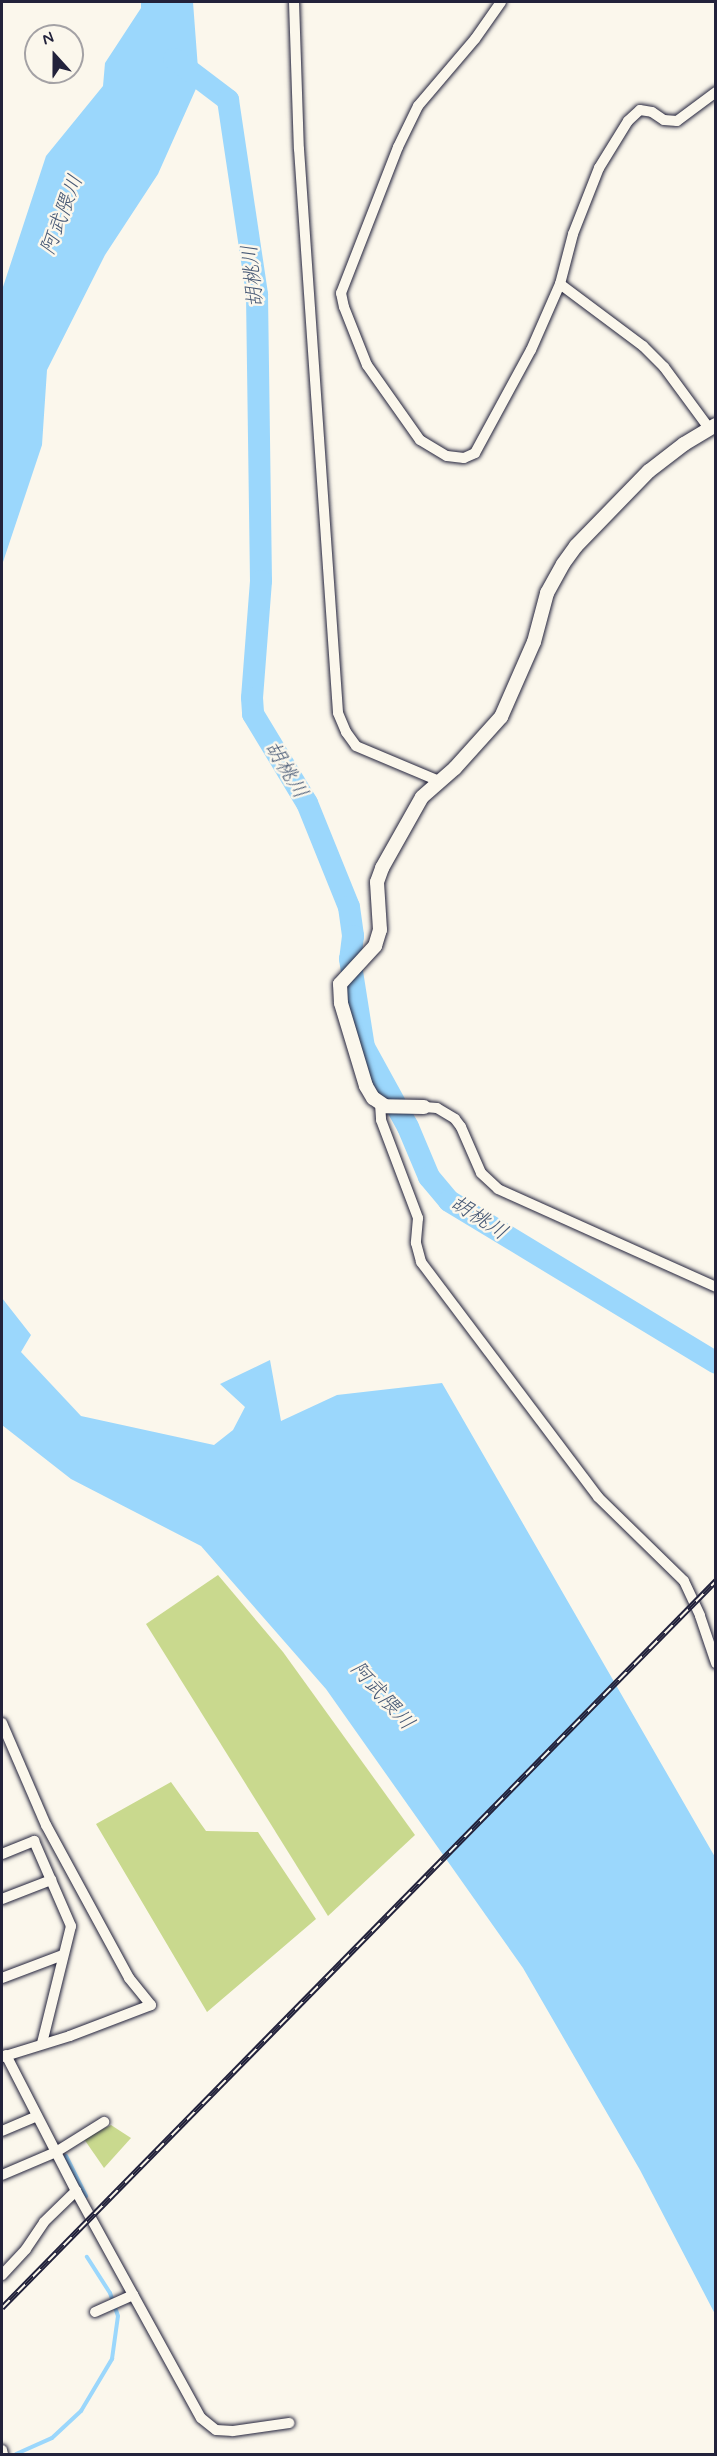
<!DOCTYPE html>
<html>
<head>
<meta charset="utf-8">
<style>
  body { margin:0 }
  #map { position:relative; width:717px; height:2456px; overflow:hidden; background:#fbf7ec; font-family:Mynerve,"Klee One",sans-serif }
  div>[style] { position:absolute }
  .green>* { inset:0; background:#c9d98e }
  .water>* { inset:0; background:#9bd7fc }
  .stream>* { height:4px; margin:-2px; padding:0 2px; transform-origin:2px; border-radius:2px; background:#9bd7fc }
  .river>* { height:22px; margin:-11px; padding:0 11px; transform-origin:11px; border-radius:11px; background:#9bd7fc }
  .roads { filter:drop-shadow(0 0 2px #22223b) drop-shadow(0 0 2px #22223b) }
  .minor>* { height:10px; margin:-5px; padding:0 5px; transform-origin:5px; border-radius:5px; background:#fbf7ec }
  .tertiary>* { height:14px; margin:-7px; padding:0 7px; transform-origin:7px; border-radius:7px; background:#fbf7ec }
  .rail>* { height:6px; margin-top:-3px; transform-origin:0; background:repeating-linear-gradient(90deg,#fbf7ec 0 11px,#22223b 0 22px); box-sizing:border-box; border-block:2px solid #22223b }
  span { translate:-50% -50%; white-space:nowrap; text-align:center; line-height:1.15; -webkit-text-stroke:5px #fbf7ec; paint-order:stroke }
  .water-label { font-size:21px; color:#465875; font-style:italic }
  .frame { position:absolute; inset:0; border:3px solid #22223b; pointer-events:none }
  .north { position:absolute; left:24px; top:24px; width:60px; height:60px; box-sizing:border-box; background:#fbf7ec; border:2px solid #a4a2a5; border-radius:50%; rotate:339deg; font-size:16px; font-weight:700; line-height:24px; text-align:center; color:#22223b }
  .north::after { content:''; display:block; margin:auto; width:21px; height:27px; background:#22223b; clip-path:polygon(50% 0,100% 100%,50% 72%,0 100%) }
</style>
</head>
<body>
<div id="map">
  <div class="green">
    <div style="clip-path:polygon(218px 1575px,283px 1652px,415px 1835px,328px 1916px,146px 1624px)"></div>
    <div style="clip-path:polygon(171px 1782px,206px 1831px,258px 1832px,316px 1919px,207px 2012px,96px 1824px)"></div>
    <div style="clip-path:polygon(111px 2125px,131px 2138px,104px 2168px,84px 2139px)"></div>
  </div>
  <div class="water">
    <div style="clip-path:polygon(141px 2px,193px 2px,199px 82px,158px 174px,105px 255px,47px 370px,42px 445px,2px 565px,2px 290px,46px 156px,103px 86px,105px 63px,141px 8px)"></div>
    <div style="clip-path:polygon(2px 1298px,31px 1335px,21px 1352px,81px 1416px,214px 1445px,233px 1430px,245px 1407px,220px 1384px,270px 1360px,281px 1421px,337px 1395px,442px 1383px,715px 1857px,715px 2314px,640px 2170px,523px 1968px,326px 1689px,201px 1546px,71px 1479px,2px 1425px)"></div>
  </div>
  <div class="stream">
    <div style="left:66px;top:2156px;width:45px;rotate:63.4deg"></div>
    <div style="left:16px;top:2454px;width:39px;rotate:-24deg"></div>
    <div style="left:52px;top:2438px;width:40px;rotate:-43deg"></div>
    <div style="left:81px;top:2411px;width:61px;rotate:-59.2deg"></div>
    <div style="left:112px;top:2359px;width:43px;rotate:-82.1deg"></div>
    <div style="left:118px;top:2316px;width:24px;rotate:-109deg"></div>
    <div style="left:110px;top:2293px;width:43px;rotate:-122.6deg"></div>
  </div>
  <div class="river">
    <div style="left:174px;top:59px;width:68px;rotate:37.2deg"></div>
    <div style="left:228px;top:100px;width:197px;rotate:81.5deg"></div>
    <div style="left:257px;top:295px;width:286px;rotate:89.2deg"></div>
    <div style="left:261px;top:581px;width:117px;rotate:94.4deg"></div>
    <div style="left:252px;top:698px;width:16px;rotate:86deg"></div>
    <div style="left:253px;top:714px;width:104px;rotate:58.8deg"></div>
    <div style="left:307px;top:803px;width:112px;rotate:68deg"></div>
    <div style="left:349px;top:907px;width:29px;rotate:82deg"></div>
    <div style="left:353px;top:936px;width:23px;rotate:97deg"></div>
    <div style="left:350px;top:959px;width:89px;rotate:81deg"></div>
    <div style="left:364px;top:1047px;width:91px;rotate:61.2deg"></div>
    <div style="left:408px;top:1127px;width:54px;rotate:67.2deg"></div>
    <div style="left:429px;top:1177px;width:31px;rotate:50deg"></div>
    <div style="left:449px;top:1201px;width:312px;rotate:31.2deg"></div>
  </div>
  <div class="roads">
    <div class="minor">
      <div style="left:294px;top:2px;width:147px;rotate:88.1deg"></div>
      <div style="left:299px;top:149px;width:565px;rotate:86.04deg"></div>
      <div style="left:338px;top:713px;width:21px;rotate:67deg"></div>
      <div style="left:346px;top:732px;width:17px;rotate:54deg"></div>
      <div style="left:356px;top:746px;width:90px;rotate:22.9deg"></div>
      <div style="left:501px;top:2px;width:45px;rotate:125.1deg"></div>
      <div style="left:475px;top:39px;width:88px;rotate:130.4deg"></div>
      <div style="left:418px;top:106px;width:46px;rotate:116deg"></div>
      <div style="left:398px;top:147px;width:157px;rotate:111.3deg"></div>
      <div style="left:341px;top:293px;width:14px;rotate:78deg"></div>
      <div style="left:344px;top:307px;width:62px;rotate:68.4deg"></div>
      <div style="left:367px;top:365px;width:92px;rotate:54.8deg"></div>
      <div style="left:420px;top:440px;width:31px;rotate:31deg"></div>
      <div style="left:447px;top:456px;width:17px;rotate:7deg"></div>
      <div style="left:464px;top:458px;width:12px;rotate:-24deg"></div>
      <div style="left:475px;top:453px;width:117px;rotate:-61.5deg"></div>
      <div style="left:531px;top:350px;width:72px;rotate:-66.3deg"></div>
      <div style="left:560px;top:284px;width:52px;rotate:-75.4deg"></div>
      <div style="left:573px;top:234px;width:71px;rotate:-68.5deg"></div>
      <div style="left:599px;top:168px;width:55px;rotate:-58.3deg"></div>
      <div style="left:628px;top:121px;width:16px;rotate:-43deg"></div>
      <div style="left:640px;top:110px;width:12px;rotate:9deg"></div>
      <div style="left:652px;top:112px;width:14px;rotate:34deg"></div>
      <div style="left:664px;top:120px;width:13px;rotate:4deg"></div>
      <div style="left:677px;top:121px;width:49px;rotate:-36.6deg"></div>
      <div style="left:560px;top:284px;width:104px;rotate:36.8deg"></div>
      <div style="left:643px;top:346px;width:30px;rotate:45deg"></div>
      <div style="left:664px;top:367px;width:76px;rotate:53.6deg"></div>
      <div style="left:380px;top:1104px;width:16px;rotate:86deg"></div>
      <div style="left:381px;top:1120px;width:105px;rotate:69.3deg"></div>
      <div style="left:418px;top:1218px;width:25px;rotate:95deg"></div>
      <div style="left:416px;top:1243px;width:20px;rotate:75deg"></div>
      <div style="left:421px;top:1262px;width:294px;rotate:53deg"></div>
      <div style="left:598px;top:1497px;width:120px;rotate:44.3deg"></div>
      <div style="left:684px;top:1581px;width:38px;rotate:65deg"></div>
      <div style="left:700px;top:1616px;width:50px;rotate:71.2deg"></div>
      <div style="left:424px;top:1107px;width:13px;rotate:4deg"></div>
      <div style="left:437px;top:1108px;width:21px;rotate:31deg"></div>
      <div style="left:455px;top:1119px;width:10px;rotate:53deg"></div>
      <div style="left:461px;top:1127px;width:50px;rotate:66.5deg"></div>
      <div style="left:481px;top:1173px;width:23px;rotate:43deg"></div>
      <div style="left:498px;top:1189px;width:239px;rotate:24.2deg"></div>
      <div style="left:2px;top:1723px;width:111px;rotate:66.7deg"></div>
      <div style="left:46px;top:1825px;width:174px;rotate:61.5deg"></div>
      <div style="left:129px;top:1978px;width:35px;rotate:51deg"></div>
      <div style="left:151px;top:2005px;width:87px;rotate:159.1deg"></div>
      <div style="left:70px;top:2036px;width:71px;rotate:162.8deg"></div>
      <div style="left:2px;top:1854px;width:35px;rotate:-22deg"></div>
      <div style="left:34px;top:1841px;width:93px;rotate:66.5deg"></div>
      <div style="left:71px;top:1926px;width:121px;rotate:103.9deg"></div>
      <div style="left:2px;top:1899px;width:53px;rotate:-21.2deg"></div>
      <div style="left:2px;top:1978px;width:65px;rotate:-20.7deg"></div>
      <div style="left:6px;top:2055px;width:153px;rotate:62.8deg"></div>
      <div style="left:76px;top:2191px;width:259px;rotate:61.2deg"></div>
      <div style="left:201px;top:2418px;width:19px;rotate:39deg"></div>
      <div style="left:216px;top:2430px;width:17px;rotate:3deg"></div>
      <div style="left:233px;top:2431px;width:57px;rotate:-8.1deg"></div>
      <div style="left:2px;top:2131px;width:38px;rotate:-23deg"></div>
      <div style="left:2px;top:2175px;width:59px;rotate:-23.1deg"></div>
      <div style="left:56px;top:2152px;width:57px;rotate:-32deg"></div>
      <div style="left:2px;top:2275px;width:35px;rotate:-47deg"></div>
      <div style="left:26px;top:2249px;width:32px;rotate:-56deg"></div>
      <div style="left:44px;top:2222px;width:45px;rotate:-44.1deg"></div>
      <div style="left:95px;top:2312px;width:42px;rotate:-24.1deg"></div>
      <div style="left:2px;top:2450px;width:4px;rotate:76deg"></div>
    </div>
    <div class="tertiary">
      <div style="left:424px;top:1107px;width:39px;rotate:-179deg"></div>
      <div style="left:385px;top:1106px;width:14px;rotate:-146deg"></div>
      <div style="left:373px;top:1098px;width:14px;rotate:-120deg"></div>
      <div style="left:366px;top:1086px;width:87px;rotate:-106.8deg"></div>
      <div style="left:341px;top:1003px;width:19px;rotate:-93deg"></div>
      <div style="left:340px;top:984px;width:52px;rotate:-47.4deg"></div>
      <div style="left:375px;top:946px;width:17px;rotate:-73deg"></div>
      <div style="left:380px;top:930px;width:48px;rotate:-93.6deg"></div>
      <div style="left:377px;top:882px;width:15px;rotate:-70deg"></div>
      <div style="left:382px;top:868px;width:81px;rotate:-60.6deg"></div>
      <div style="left:422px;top:797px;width:44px;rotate:-41.3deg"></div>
      <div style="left:455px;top:768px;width:69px;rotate:-48deg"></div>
      <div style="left:501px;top:717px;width:82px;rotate:-66.3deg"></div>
      <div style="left:534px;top:642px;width:51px;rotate:-75.1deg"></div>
      <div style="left:547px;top:593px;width:33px;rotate:-61deg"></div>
      <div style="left:563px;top:564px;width:22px;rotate:-54deg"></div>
      <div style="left:576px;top:546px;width:105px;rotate:-45.8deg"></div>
      <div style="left:649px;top:471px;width:44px;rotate:-37.6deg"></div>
      <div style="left:684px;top:444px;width:37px;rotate:-31deg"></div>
    </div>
  </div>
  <div class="rail">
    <div style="left:2px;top:2308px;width:1019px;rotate:-45.52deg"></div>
  </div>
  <div class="water-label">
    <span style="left:62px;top:215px;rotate:-69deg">阿武隈川</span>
    <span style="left:253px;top:276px;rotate:-96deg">胡桃川</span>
    <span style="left:286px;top:770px;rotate:59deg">胡桃川</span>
    <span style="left:479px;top:1218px;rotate:33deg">胡桃川</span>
    <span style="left:382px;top:1696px;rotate:48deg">阿武隈川</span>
  </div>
  <div class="frame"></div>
  <div class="north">N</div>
</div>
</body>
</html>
